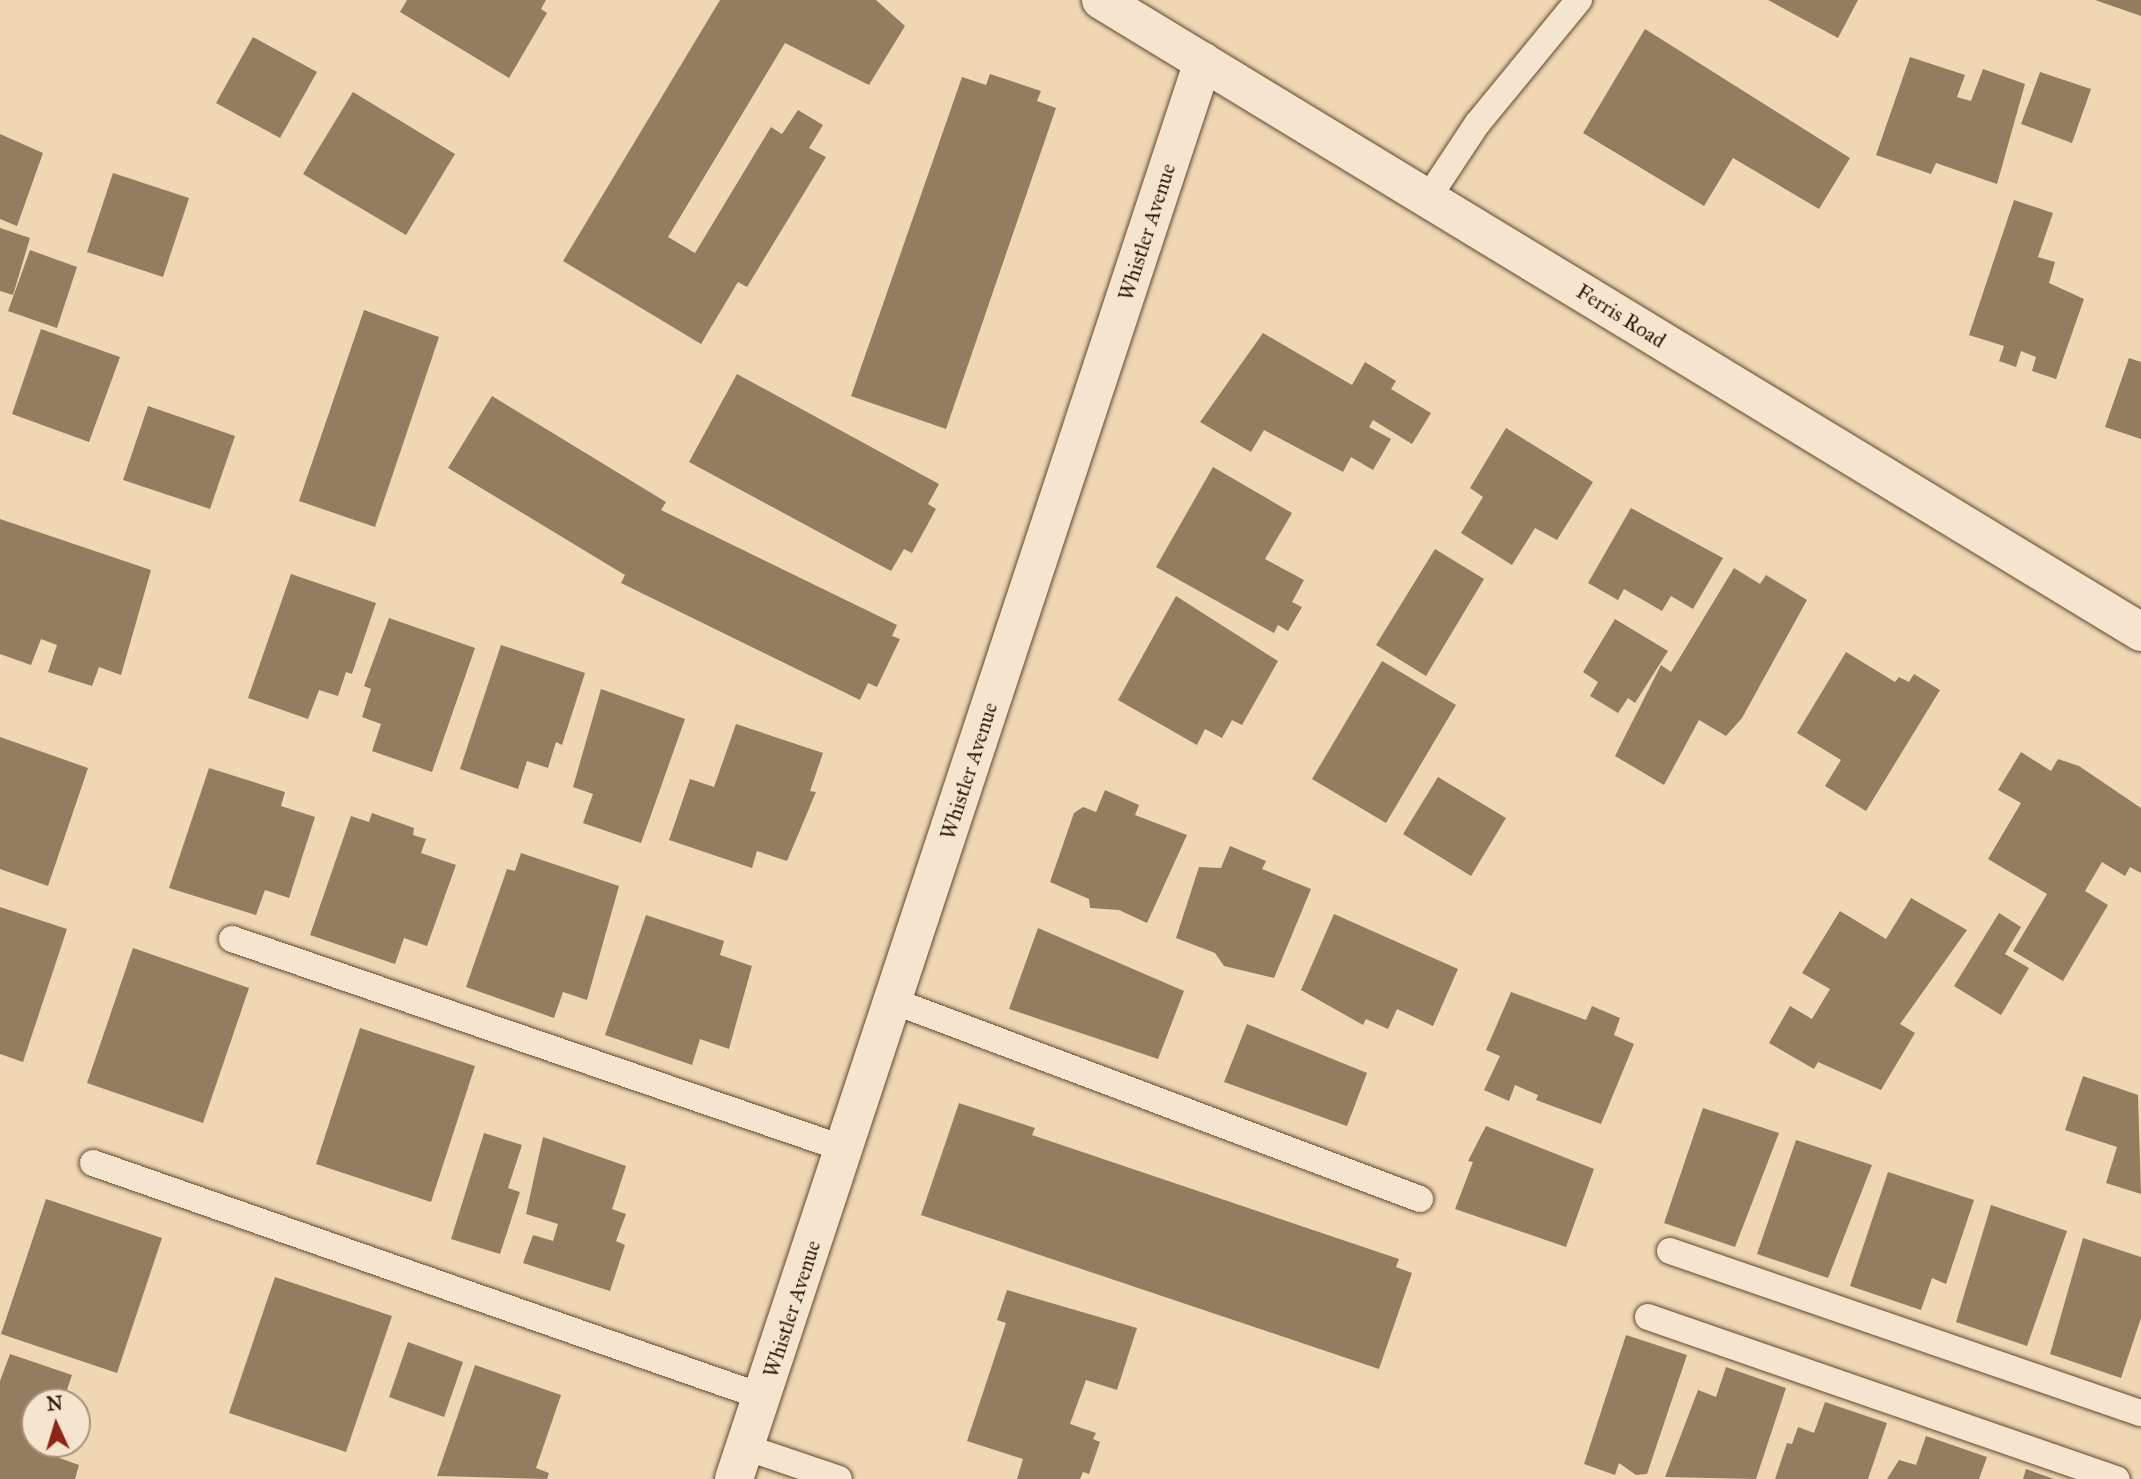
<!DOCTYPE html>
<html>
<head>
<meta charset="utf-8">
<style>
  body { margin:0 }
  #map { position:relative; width:2141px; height:1479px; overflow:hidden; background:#efd7b4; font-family:"IM FELL Great Primer",serif }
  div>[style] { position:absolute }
  .building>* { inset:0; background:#947c5f }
  .roads { filter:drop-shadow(0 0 2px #61482f) drop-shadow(0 0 2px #61482f) }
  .service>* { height:26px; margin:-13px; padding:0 13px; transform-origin:13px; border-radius:13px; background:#f5e5ce }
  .minor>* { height:38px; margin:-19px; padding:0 19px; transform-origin:19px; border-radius:19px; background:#f5e5ce }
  span { translate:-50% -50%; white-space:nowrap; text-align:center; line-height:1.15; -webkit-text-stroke:5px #f5e5ce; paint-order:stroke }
  .street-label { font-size:21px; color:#321903 }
  .north { position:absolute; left:21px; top:1388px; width:70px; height:70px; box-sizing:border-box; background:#f5e5ce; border:2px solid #a7937d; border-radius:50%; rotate:356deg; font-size:19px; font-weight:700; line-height:28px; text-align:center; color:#321903 }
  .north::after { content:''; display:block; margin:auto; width:24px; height:32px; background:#8f2418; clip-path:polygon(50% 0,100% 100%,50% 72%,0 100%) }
</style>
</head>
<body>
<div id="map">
  <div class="building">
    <div style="clip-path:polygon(407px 0,546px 0,541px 9px,547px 13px,509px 78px,400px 12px)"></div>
    <div style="clip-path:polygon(720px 0,876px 0,905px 26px,869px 85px,785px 43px,668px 237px,695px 253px,771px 127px,782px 134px,798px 110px,823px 125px,809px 148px,826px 157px,747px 287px,738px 282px,701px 344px,563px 261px)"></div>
    <div style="clip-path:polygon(1768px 0,1858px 0,1838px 38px)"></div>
    <div style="clip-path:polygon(2095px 0,2141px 0,2141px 16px)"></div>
    <div style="clip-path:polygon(1645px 29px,1850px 158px,1819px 209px,1733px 158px,1704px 206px,1583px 133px)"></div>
    <div style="clip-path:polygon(253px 37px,317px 72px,280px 138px,216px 103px)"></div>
    <div style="clip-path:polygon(1910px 57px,1965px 75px,1957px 97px,1971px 101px,1983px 69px,2025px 84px,1997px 184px,1936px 163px,1931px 174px,1876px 155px)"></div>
    <div style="clip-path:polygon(2040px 72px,2091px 89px,2072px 143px,2021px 124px)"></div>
    <div style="clip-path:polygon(990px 74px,1041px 91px,1037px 101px,1056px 108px,946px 429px,851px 396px,962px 77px,986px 85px)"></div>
    <div style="clip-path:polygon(353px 92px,455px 154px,406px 235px,303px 174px)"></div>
    <div style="clip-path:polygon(0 134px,43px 153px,17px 226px,0 219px)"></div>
    <div style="clip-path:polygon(113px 173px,189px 198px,163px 277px,87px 252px)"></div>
    <div style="clip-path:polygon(2014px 200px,2053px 213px,2038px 257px,2055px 262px,2049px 283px,2084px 299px,2056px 379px,2032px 371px,2036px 357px,2021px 351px,2016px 367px,1999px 361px,2004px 346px,1969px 335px)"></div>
    <div style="clip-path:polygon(0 228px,30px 238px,13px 295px,0 291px)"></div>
    <div style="clip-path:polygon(30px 250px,77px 267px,57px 328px,8px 311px)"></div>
    <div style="clip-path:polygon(364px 310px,439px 337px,375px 527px,299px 501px)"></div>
    <div style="clip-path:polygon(41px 329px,120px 357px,89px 442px,12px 414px)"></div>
    <div style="clip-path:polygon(1263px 333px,1352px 385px,1365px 362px,1396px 381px,1391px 389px,1431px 413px,1412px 444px,1373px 420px,1369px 427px,1391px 439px,1373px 470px,1351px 457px,1343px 472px,1264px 430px,1251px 452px,1200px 422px)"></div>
    <div style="clip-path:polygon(2129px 358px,2141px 362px,2141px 439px,2105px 427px)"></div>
    <div style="clip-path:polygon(737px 374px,939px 484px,928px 504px,936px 509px,912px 553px,904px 549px,891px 571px,689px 462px)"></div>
    <div style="clip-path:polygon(492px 396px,666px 502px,661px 510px,897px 625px,892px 636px,900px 639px,877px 687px,868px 683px,860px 700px,621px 583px,625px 575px,448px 468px)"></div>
    <div style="clip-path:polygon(148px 406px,235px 436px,210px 509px,123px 480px)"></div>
    <div style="clip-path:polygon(1506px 428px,1593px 482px,1557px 540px,1535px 528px,1512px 565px,1461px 533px,1483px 497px,1470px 488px)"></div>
    <div style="clip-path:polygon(1213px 467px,1292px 513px,1265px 559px,1304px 580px,1292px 602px,1302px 607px,1288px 631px,1278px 625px,1274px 633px,1156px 567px)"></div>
    <div style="clip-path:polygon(1631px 508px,1723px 558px,1693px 609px,1671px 596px,1662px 611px,1624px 589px,1618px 600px,1588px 583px)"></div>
    <div style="clip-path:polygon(0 519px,151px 570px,121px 675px,99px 667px,92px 686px,48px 672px,57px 645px,41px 639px,31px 665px,0 654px)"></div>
    <div style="clip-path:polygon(1435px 549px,1484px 579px,1426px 676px,1376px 645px)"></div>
    <div style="clip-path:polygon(1734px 568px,1760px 584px,1766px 575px,1807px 600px,1742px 718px,1726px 736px,1699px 720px,1664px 785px,1615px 756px,1661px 665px,1671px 672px)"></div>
    <div style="clip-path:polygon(291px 574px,376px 603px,352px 674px,346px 672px,338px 696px,319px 690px,308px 719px,248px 698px)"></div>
    <div style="clip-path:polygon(1176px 596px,1278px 661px,1242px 725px,1232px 720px,1222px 738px,1205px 729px,1197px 745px,1118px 700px)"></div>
    <div style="clip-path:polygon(389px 618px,475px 648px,432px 772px,372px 751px,381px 724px,362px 717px,371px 689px,364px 686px)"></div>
    <div style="clip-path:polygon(1615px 619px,1668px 651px,1635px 703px,1628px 698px,1618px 713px,1590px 696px,1598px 682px,1583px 672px)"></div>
    <div style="clip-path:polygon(501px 645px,585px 673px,562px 745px,556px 742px,548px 768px,527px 761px,518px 789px,460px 769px)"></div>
    <div style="clip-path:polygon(1846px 652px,1895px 682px,1899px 677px,1909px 682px,1914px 674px,1940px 690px,1866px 811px,1825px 786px,1841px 760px,1797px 733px)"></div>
    <div style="clip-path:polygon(1382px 661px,1456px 705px,1386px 823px,1312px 779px)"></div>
    <div style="clip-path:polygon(601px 689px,685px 719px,641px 843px,583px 823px,593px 794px,573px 787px)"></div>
    <div style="clip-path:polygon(736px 724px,823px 753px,810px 791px,816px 792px,787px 861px,757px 851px,752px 868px,669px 840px,690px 779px,714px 787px)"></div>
    <div style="clip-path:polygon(0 737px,88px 768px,48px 886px,0 869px)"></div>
    <div style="clip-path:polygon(2021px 752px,2051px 771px,2058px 759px,2079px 766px,2141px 808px,2141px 873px,2130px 867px,2125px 876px,2102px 862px,2085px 891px,2108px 905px,2063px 981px,2013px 951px,2047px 894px,1988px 859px,2021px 803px,1998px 790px)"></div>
    <div style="clip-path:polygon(209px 768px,285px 792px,281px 806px,315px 817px,289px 898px,265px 890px,256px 915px,169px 888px)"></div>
    <div style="clip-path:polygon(1438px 777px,1506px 818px,1471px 876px,1403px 834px)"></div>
    <div style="clip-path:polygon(1105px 790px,1139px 805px,1135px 815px,1187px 835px,1147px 923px,1119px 910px,1090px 908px,1089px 899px,1050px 882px,1074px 813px,1083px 807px,1096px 812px)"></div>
    <div style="clip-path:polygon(372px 813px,414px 828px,413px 835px,426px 839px,421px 853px,456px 865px,427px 946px,404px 938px,395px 964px,310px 935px,351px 816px,369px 822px)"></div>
    <div style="clip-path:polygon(1230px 846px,1266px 861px,1262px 869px,1311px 889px,1274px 978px,1224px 966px,1215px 953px,1176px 938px,1199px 867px,1221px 868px)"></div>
    <div style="clip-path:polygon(521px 853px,619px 886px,587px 1000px,563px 992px,554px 1018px,466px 987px,507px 869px,515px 871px)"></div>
    <div style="clip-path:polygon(1911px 898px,1967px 930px,1900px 1024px,1915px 1033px,1881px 1090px,1818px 1062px,1814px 1069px,1769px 1043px,1790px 1006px,1812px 1019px,1830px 989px,1802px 973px,1840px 911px,1886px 939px)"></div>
    <div style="clip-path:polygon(0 907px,67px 929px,23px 1062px,0 1054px)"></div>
    <div style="clip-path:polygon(1999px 913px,2021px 927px,2005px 954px,2029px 968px,2001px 1015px,1954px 986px)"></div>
    <div style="clip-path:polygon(1334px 914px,1458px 969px,1433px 1026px,1397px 1009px,1388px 1029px,1366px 1019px,1363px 1025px,1301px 990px)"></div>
    <div style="clip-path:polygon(646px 915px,724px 941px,720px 955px,752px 966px,729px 1049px,700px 1039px,692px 1065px,605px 1035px)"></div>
    <div style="clip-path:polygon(1038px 928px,1184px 991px,1158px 1059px,1009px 1009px)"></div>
    <div style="clip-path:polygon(133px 948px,249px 988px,203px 1123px,87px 1083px)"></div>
    <div style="clip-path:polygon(1511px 992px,1586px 1020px,1592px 1006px,1620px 1018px,1614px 1035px,1634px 1044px,1601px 1124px,1536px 1100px,1538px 1095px,1515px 1085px,1509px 1101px,1484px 1090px,1500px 1056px,1486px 1050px)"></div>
    <div style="clip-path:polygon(1247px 1024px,1367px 1073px,1347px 1126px,1224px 1082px)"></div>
    <div style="clip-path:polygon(360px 1028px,475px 1066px,431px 1202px,316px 1164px)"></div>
    <div style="clip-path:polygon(2083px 1076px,2138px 1095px,2141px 1194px,2106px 1183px,2117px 1147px,2065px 1130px)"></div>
    <div style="clip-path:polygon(959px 1103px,1035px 1128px,1032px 1135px,1399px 1259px,1396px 1267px,1412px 1273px,1379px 1369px,921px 1215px)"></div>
    <div style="clip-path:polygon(1703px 1108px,1779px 1133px,1735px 1247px,1664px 1223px)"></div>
    <div style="clip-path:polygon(1486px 1126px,1594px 1169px,1566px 1247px,1455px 1209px,1473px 1162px,1468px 1161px)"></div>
    <div style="clip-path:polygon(484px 1133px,522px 1145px,508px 1188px,520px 1192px,500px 1254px,451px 1239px)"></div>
    <div style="clip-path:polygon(543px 1137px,626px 1166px,612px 1209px,626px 1214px,616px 1241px,625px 1245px,610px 1291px,523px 1263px,533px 1235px,553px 1241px,558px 1224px,526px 1214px)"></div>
    <div style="clip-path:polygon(1796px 1140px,1872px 1165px,1828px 1278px,1757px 1254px)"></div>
    <div style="clip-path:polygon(1888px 1172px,1974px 1200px,1946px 1284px,1932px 1278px,1921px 1310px,1850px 1286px)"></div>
    <div style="clip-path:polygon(46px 1199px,162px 1238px,117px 1373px,1px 1334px)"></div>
    <div style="clip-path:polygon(1991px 1205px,2067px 1231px,2027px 1346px,1956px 1322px)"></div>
    <div style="clip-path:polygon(2083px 1238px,2141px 1257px,2141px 1318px,2121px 1378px,2050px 1354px)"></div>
    <div style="clip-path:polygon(275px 1277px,392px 1316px,346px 1452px,229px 1413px)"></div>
    <div style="clip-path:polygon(1007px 1290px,1137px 1328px,1117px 1390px,1086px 1380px,1070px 1424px,1096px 1433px,1093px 1439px,1100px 1442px,1089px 1474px,1083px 1472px,1080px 1479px,1017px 1479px,1023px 1459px,967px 1441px,1006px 1323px,997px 1320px)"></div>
    <div style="clip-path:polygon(1626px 1335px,1687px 1355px,1647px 1474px,1636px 1475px,1619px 1463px,1615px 1475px,1584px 1464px)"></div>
    <div style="clip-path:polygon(408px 1342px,463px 1362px,444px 1417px,389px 1397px)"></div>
    <div style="clip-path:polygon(10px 1354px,72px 1375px,63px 1402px,35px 1402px,35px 1444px,55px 1444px,51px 1455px,79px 1465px,75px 1479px,0 1479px,0 1381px)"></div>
    <div style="clip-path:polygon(475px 1365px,561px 1395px,536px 1468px,549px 1473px,547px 1479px,437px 1476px)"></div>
    <div style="clip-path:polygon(1726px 1367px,1786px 1388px,1756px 1479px,1665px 1477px,1698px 1390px,1716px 1397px)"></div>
    <div style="clip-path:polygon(1825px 1402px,1887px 1423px,1868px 1479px,1775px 1479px,1787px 1443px,1792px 1444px,1798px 1427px,1814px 1433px)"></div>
    <div style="clip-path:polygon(1926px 1436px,1987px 1457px,1979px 1479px,1887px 1479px,1899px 1460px,1916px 1465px)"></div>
    <div style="clip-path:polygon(2026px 1469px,2054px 1479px,2023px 1479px)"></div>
  </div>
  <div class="roads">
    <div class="service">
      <div style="left:1428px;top:198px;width:89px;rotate:-56.5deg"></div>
      <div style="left:1477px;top:124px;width:161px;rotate:-50.6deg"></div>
      <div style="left:232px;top:939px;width:648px;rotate:18.91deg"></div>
      <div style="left:893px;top:1001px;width:563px;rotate:20.59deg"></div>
      <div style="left:93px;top:1163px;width:710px;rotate:19.25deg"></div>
      <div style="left:1670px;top:1251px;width:498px;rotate:19deg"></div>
      <div style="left:1648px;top:1317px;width:496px;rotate:19.1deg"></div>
      <div style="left:745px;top:1447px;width:99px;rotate:18.8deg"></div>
    </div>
    <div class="minor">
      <div style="left:1101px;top:0;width:1217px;rotate:31.29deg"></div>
      <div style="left:734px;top:1479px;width:1493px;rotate:-71.69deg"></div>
    </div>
  </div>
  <div class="street-label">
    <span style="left:1147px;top:232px;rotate:-72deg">Whistler Avenue</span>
    <span style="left:1621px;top:316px;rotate:32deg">Ferris Road</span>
    <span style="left:969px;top:771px;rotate:-72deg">Whistler Avenue</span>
    <span style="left:792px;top:1309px;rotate:-72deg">Whistler Avenue</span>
  </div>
  <div class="north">N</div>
</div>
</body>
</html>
